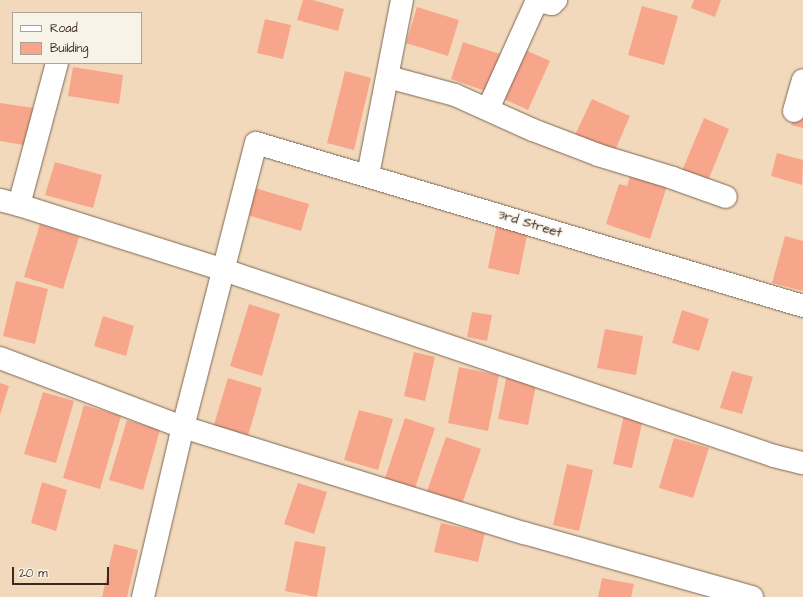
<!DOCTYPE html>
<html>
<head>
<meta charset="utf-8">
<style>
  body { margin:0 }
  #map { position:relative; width:803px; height:597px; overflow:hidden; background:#f3d9bb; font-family:"Architects Daughter",sans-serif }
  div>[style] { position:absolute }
  .building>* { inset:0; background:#f8a68b }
  .roads { filter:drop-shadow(0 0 1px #7b6755) drop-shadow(0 0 1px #7b6755) }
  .minor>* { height:22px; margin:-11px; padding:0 11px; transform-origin:11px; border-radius:11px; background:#fff }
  span { translate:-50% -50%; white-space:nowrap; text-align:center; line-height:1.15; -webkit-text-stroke:3px #f7f3e8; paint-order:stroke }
  .street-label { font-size:13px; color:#3b2a1e }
  .legend { position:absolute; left:12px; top:12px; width:130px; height:52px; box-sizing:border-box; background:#f7f3e8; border:1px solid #aca397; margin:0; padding:5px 7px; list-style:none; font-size:12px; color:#3b2a1e }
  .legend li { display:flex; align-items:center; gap:8px; height:20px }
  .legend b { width:20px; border:1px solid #aca397 }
  .scale { position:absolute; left:12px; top:567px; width:97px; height:18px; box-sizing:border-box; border:2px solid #3b2a1e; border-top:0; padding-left:5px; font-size:12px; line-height:14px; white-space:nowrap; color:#3b2a1e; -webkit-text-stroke:3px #f7f3e8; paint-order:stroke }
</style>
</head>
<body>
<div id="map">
  <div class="building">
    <div style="clip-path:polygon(303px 0,313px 0,344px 9px,338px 31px,297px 20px)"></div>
    <div style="clip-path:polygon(694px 0,721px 0,715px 17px,691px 8px)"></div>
    <div style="clip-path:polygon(642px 6px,678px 16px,664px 65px,628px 55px)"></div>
    <div style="clip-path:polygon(417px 7px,459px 20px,448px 56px,406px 43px)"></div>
    <div style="clip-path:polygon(265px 19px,291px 25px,283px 59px,257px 53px)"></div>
    <div style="clip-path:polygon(463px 42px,500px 54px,488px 92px,451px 79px)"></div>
    <div style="clip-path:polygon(521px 48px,550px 61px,528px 110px,499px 97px)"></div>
    <div style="clip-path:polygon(73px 67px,123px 75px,119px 104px,68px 96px)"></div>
    <div style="clip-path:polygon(345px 71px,371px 78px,354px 150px,327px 143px)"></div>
    <div style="clip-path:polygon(803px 89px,803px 128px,791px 125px)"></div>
    <div style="clip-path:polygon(592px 99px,630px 116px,613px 155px,574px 137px)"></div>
    <div style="clip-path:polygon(0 103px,34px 108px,29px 146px,0 141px)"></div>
    <div style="clip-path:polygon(704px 118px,729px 129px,708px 181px,682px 171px)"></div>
    <div style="clip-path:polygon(777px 153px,803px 160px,802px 185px,771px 176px)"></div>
    <div style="clip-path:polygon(55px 162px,102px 175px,93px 208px,45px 195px)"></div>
    <div style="clip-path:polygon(631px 173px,667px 186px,650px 239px,606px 224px,619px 184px,627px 186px)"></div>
    <div style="clip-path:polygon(248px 186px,309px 204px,301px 231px,241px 213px)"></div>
    <div style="clip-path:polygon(498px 219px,529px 225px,519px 275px,488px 268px)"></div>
    <div style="clip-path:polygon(40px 224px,79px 237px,63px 289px,24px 277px)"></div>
    <div style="clip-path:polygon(785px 236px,803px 241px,803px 291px,772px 283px)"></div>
    <div style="clip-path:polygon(16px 281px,48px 289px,35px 344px,3px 336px)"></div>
    <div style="clip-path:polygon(249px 304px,280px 314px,262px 376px,230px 366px)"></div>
    <div style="clip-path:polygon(682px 310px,709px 319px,699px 351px,672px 343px)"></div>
    <div style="clip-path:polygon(472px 312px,492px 315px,487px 341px,467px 337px)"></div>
    <div style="clip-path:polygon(103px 316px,134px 326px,126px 356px,94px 346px)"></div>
    <div style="clip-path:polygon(605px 329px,643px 336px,636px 375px,597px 368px)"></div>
    <div style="clip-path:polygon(414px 352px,435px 357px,425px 401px,404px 396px)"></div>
    <div style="clip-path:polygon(459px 367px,499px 375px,488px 431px,448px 423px)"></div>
    <div style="clip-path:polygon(732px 371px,753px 377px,742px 414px,720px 408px)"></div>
    <div style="clip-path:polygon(507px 374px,537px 380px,528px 425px,498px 419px)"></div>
    <div style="clip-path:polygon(228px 378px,262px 388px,247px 439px,213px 428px)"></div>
    <div style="clip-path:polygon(0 383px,9px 386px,0 415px)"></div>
    <div style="clip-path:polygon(43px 392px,74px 401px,56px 463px,24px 454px)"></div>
    <div style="clip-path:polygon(84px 405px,121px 416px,100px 489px,63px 478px)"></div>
    <div style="clip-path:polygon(359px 410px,393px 419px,378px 470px,344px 460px)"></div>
    <div style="clip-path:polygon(624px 415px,643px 419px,632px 468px,613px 464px)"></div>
    <div style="clip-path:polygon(405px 418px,435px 428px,415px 488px,385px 478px)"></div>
    <div style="clip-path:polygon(127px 420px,160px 430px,143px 490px,109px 480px)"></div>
    <div style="clip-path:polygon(446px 437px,481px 449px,461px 507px,426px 494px)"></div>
    <div style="clip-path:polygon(674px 438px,709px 448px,693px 498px,659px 488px)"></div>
    <div style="clip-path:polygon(567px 464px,593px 470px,579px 531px,553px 525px)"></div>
    <div style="clip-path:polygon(42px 482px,67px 490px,56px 531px,31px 523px)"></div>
    <div style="clip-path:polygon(298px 483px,327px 492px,314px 534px,284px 524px)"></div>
    <div style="clip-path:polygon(441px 523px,485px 533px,478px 562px,434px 552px)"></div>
    <div style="clip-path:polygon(295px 541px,326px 547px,317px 597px,285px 591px)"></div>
    <div style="clip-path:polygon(114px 544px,138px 550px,127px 597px,102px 597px)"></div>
    <div style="clip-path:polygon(602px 578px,634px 584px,631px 597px,598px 597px)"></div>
  </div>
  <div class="roads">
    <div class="minor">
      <div style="left:57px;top:63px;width:147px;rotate:105deg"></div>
      <div style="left:19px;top:205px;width:215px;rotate:17.6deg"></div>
      <div style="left:224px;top:270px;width:581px;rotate:18.68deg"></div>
      <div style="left:774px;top:456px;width:30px;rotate:14deg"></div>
      <div style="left:388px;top:77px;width:69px;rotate:15deg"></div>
      <div style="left:455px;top:95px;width:85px;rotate:24.2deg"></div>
      <div style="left:533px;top:130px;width:70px;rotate:21deg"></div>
      <div style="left:598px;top:155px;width:78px;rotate:17deg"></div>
      <div style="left:673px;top:178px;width:56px;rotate:19.7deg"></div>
      <div style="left:488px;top:109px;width:114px;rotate:-65.7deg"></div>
      <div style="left:535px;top:5px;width:9px;rotate:-21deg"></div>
      <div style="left:543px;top:2px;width:9px;rotate:13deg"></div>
      <div style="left:552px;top:4px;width:6px;rotate:-45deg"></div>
      <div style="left:794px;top:111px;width:32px;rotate:-74deg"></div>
      <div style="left:368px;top:175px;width:178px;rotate:-79deg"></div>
      <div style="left:0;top:200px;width:20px;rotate:15deg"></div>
      <div style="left:0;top:358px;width:196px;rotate:20.7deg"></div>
      <div style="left:183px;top:427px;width:357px;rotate:17.3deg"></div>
      <div style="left:524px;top:533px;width:237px;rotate:15.7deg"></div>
      <div style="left:143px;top:597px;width:175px;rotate:-76.8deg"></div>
      <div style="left:183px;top:427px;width:293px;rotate:-75.6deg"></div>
      <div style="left:256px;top:143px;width:571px;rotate:16.59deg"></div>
    </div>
  </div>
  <div class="street-label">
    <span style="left:530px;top:224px;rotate:17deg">3rd Street</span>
  </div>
  <ul class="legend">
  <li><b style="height:5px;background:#fff"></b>Road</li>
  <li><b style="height:11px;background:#f8a68b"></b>Building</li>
  </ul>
  <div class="scale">20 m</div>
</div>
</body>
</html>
